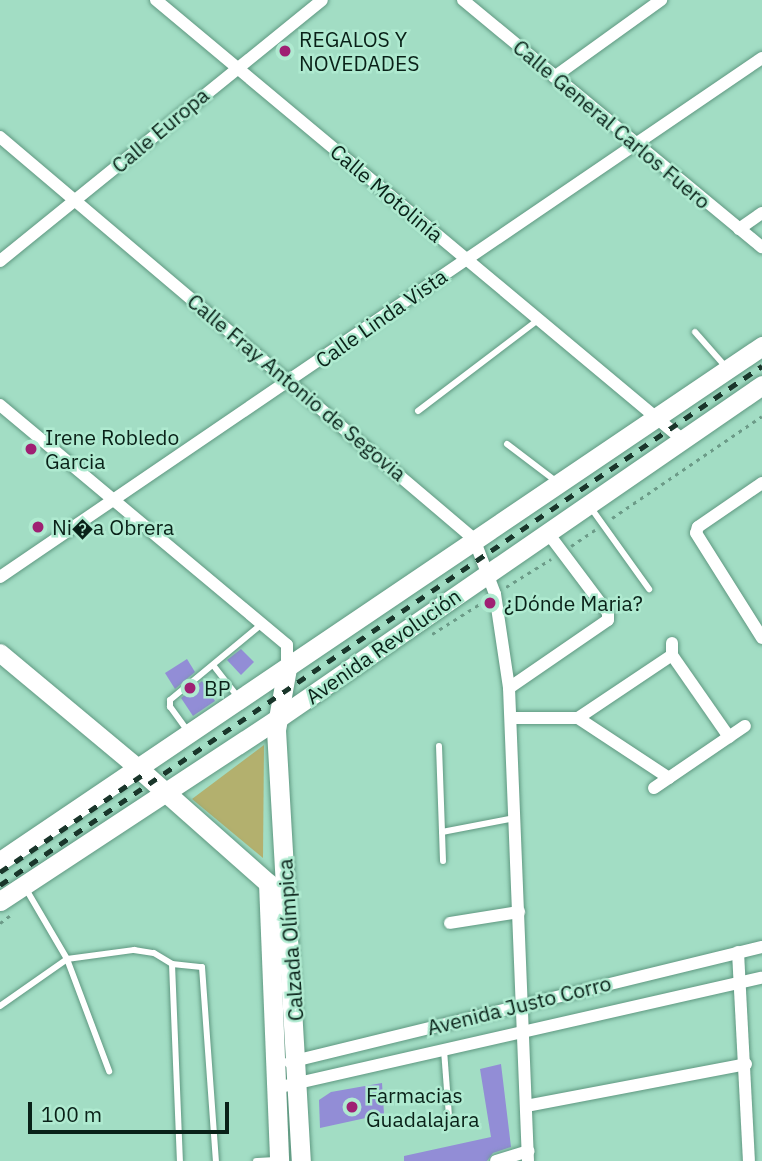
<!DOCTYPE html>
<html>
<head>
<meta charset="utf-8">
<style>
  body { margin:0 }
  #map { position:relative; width:762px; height:1161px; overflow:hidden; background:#a2ddc4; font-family:"IBM Plex Sans",sans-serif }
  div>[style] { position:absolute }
  .green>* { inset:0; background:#b3b06e }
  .building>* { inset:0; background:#928dd6 }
  .path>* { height:2.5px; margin-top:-1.25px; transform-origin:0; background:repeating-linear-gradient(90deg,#6c9b88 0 3.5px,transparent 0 8.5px) }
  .roads { filter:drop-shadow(0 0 2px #5f9881) drop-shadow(0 0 2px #5f9881) }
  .lane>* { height:6px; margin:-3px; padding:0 3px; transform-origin:3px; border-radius:3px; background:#fff }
  .street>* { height:12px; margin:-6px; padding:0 6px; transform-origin:6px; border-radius:6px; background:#fff }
  .secondary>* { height:18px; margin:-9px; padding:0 9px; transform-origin:9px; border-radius:9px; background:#fff }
  .primary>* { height:19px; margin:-9.5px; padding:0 9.5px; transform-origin:9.5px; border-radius:9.5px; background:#fff }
  .rail>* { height:4.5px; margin-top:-2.25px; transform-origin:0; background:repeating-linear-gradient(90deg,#1a362b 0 9px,transparent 0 18px) }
  .dots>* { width:19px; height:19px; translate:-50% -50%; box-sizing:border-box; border:4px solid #afead0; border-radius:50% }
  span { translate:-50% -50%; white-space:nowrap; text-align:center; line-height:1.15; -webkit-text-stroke:5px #afead0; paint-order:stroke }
  .poi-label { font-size:21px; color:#092118 }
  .left { translate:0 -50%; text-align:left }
  .street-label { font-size:21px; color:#092118 }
  .scale { position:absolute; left:28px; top:1102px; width:201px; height:32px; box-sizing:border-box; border:4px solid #092118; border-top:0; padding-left:9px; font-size:21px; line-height:24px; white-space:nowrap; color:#092118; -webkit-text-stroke:5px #afead0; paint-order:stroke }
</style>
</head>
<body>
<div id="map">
  <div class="green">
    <div style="clip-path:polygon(264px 745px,263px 858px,192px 799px)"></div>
  </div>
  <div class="building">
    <div style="clip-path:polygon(241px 649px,254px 662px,241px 675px,227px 660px)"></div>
    <div style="clip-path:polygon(187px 659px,195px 672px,175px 689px,165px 673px)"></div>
    <div style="clip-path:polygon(202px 681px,215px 701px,193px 716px,181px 698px)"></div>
    <div style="clip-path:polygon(501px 1064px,511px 1147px,493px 1153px,487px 1161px,404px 1161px,404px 1156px,491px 1137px,480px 1069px)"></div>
    <div style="clip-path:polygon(382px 1083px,384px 1114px,320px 1128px,319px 1100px,331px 1092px)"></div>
  </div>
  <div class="path">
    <div style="left:612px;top:518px;width:181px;rotate:-34.2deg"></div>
    <div style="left:571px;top:546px;width:29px;rotate:-34deg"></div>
    <div style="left:506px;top:587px;width:53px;rotate:-31.9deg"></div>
    <div style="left:432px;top:634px;width:60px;rotate:-32.1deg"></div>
    <div style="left:0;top:923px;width:15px;rotate:-37deg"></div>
  </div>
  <div class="roads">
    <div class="lane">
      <div style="left:695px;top:332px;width:45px;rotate:48.6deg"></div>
      <div style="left:418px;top:411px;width:152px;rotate:-37.2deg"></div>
      <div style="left:507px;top:444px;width:63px;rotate:37.2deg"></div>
      <div style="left:591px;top:508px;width:100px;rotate:54.4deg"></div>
      <div style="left:213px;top:665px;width:41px;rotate:52deg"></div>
      <div style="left:187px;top:730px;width:29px;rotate:-126deg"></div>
      <div style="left:170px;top:707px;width:7px;rotate:-90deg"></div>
      <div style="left:170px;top:700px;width:119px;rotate:-39.6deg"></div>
      <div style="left:439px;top:746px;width:86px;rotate:88deg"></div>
      <div style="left:442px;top:832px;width:74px;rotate:-10.9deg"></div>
      <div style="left:442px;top:832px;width:29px;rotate:88deg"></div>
      <div style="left:26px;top:889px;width:81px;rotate:59.6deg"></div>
      <div style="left:67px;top:959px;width:120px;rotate:69.4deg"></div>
      <div style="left:172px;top:964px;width:197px;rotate:87.7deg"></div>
      <div style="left:0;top:1006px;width:82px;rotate:-35deg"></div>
      <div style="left:67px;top:959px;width:68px;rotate:-7.7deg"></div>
      <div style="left:134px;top:950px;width:20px;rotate:9deg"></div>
      <div style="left:154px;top:953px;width:21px;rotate:31deg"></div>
      <div style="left:172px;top:964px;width:30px;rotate:6deg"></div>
      <div style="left:202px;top:967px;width:195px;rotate:85.9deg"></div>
      <div style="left:444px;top:1050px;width:66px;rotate:85.7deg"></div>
      <div style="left:256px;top:1161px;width:21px;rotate:-3deg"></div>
    </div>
    <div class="street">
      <div style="left:156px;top:0;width:687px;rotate:39.86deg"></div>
      <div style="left:463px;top:0;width:388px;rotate:39.6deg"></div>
      <div style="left:554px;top:77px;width:132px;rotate:-35.7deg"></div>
      <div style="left:0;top:137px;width:622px;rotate:40.3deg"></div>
      <div style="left:474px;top:539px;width:59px;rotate:69.1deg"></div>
      <div style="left:495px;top:594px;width:95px;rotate:81.5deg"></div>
      <div style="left:509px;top:688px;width:473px;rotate:87.7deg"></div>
      <div style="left:739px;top:229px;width:28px;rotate:-35deg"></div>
      <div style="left:0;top:261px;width:414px;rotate:-39deg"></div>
      <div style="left:0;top:405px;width:374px;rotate:39.9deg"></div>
      <div style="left:287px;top:645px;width:23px;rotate:90deg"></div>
      <div style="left:762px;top:483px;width:78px;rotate:145.5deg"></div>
      <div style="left:698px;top:527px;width:6px;rotate:108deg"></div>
      <div style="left:696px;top:533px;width:124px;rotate:57.8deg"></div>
      <div style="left:0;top:577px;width:922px;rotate:-34.26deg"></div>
      <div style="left:672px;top:643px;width:12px;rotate:90deg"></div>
      <div style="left:672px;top:655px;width:100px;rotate:55.2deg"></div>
      <div style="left:509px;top:688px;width:120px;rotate:-34.5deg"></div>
      <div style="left:608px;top:620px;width:7px;rotate:-90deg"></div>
      <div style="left:608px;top:613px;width:100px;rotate:-126.9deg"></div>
      <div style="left:511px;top:718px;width:67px"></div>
      <div style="left:578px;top:718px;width:109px;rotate:33.4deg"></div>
      <div style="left:578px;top:718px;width:113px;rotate:-33.8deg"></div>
      <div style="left:654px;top:788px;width:110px;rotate:-34.3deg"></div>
      <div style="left:450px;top:923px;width:70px;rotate:-9.1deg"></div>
      <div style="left:738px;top:952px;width:209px;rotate:87deg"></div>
      <div style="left:290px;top:1062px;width:486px;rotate:-13.7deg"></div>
      <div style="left:276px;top:1088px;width:498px;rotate:-12.8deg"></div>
      <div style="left:526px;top:1106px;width:224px;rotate:-10.8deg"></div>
      <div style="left:496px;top:1161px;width:34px;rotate:-17deg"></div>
    </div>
    <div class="secondary">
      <div style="left:0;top:653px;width:180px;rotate:39.8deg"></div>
    </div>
    <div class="primary">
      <div style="left:287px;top:668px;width:63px;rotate:100.1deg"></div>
      <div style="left:276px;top:730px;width:432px;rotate:86.7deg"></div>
      <div style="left:138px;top:768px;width:174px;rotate:41.5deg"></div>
      <div style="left:268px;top:883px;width:278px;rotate:87.7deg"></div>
      <div style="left:0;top:861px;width:920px;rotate:-34.05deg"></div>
      <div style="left:0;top:901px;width:331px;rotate:-33.3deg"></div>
      <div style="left:277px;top:719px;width:589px;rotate:-34.55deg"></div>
    </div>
  </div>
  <div class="rail">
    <div style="left:0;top:872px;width:179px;rotate:-34.3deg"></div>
    <div style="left:0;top:885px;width:922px;rotate:-34.26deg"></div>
  </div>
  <div class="dots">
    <div style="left:285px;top:51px;background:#9f2073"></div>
    <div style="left:31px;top:449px;background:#9f2073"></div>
    <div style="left:38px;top:527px;background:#9f2073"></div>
    <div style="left:490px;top:603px;background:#9f2073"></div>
    <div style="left:190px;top:688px;background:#9f2073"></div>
    <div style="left:352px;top:1107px;background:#9f2073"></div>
  </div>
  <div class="poi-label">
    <span class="left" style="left:299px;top:51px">REGALOS Y<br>NOVEDADES</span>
    <span class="left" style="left:45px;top:449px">Irene Robledo<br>Garcia</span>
    <span class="left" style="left:52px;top:527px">Ni�a Obrera</span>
    <span class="left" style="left:504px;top:603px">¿Dónde Maria?</span>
    <span class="left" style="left:204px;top:688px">BP</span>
    <span class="left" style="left:366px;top:1107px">Farmacias<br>Guadalajara</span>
  </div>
  <div class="street-label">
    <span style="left:612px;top:124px;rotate:40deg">Calle General Carlos Fuero</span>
    <span style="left:160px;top:130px;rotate:-40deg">Calle Europa</span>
    <span style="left:387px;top:193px;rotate:40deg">Calle Motolinía</span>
    <span style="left:381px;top:318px;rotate:-35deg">Calle Linda Vista</span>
    <span style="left:297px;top:387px;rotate:40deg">Calle Fray Antonio de Segovia</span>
    <span style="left:383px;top:646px;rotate:-35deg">Avenida Revolución</span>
    <span style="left:290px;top:940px;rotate:-94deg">Calzada Olímpica</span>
    <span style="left:519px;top:1005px;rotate:-14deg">Avenida Justo Corro</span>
  </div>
  <div class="scale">100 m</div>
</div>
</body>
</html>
